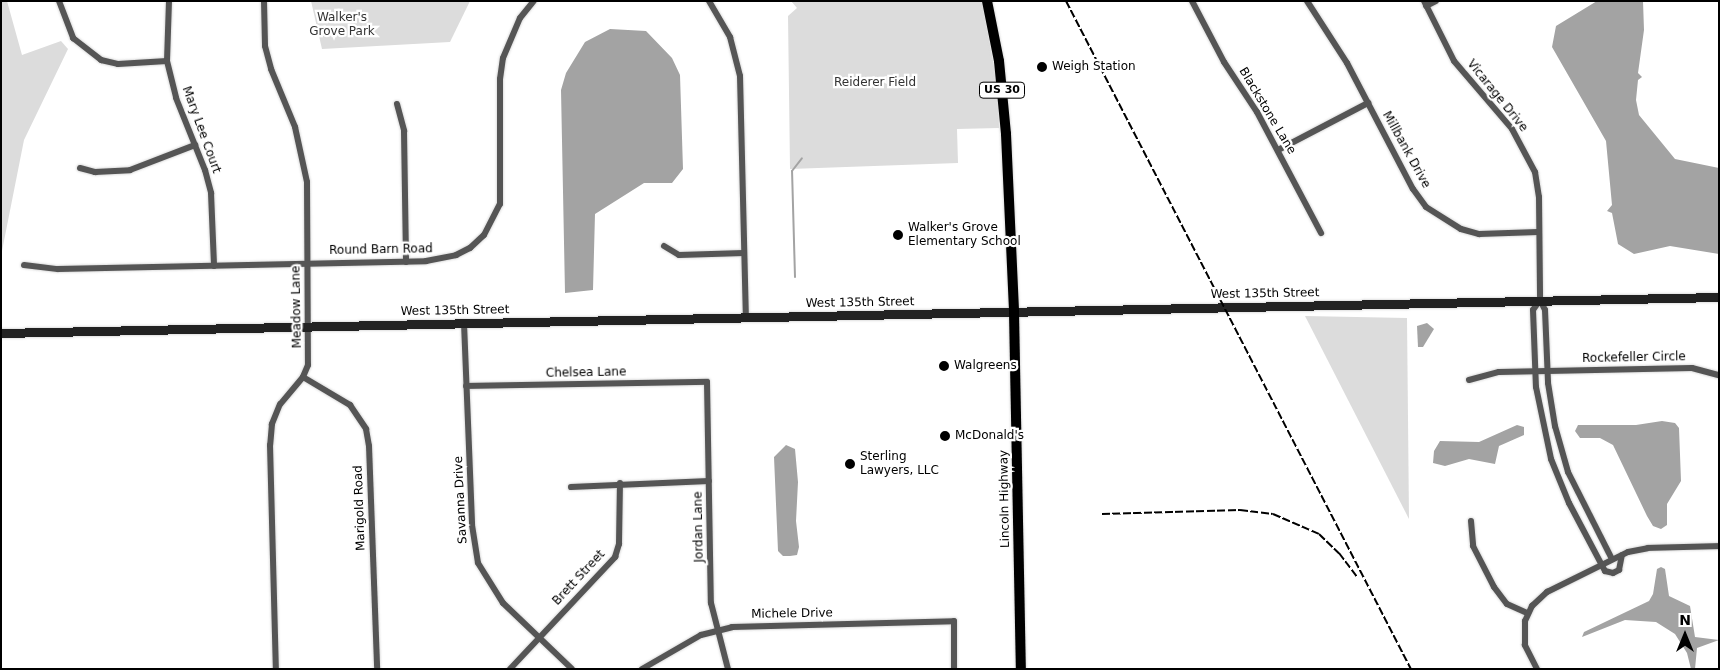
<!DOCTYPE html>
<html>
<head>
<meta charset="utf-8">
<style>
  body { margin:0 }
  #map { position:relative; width:1720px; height:670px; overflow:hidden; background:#fff; font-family:"DejaVu Sans",sans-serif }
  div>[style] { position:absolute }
  .green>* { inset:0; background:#dcdcdc }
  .water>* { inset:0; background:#a3a3a3 }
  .stream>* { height:2px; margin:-1px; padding:0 1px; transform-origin:1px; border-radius:1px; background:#a3a3a3 }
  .roads { filter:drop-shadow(0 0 1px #dbdbdb) drop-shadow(0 0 1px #dbdbdb) }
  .street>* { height:6px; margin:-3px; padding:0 3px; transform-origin:3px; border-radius:3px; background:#555 }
  .secondary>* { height:9px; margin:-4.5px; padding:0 4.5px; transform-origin:4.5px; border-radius:4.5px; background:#222 }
  .primary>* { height:10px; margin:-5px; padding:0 5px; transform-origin:5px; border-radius:5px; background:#000 }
  .rail>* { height:2px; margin-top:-1px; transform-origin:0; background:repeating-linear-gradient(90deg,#000 0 8px,transparent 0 10.5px) }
  .dots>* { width:14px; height:14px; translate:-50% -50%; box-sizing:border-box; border:2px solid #fff; border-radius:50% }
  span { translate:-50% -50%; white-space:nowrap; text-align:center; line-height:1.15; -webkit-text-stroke:4.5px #fff; paint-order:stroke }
  .shield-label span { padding:1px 4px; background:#fff; border:1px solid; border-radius:4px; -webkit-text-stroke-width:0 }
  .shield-label { font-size:11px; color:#000; font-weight:700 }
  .park-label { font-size:12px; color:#333 }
  .poi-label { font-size:12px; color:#000 }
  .left { translate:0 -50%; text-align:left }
  .street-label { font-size:12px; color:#000 }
  .frame { position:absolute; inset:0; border:2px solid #000; pointer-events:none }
  .north { position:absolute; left:1660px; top:610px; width:50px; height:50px; -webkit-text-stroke:4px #fff; paint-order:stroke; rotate:0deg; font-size:14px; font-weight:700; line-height:20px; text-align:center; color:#000 }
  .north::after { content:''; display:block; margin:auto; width:18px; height:22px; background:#000; clip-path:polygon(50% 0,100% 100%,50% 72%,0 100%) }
</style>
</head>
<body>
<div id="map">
  <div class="green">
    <div style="clip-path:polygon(1px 1px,7px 1px,22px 55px,61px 41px,68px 49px,24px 140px,1px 256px)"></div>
    <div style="clip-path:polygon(311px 1px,470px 1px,450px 42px,322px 49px)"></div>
    <div style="clip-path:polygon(791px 1px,982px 1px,998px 88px,999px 128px,957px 129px,958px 163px,790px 169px,788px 16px,797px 8px)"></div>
    <div style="clip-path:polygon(1305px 316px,1407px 318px,1409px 519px)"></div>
  </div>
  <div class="water">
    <div style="clip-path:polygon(1597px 1px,1643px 1px,1644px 30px,1638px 73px,1642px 77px,1638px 80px,1636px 100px,1639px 115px,1675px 159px,1719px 168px,1719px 254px,1670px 246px,1634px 254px,1618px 244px,1612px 213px,1607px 211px,1612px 205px,1606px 141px,1552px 47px,1556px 26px)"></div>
    <div style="clip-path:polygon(610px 29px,646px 31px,672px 58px,680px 75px,683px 169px,672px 183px,644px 183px,595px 214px,593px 290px,565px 293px,561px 90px,566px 73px,585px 42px)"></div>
    <div style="clip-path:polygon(1427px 323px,1434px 329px,1423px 347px,1418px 347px,1417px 326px)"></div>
    <div style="clip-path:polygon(1662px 421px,1675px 423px,1679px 428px,1681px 481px,1667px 504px,1667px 525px,1661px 529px,1653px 526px,1647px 516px,1613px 445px,1600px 438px,1580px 438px,1575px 431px,1578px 425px,1636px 425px)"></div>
    <div style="clip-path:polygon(1517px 425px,1524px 427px,1524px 435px,1499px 446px,1495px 464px,1469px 459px,1445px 466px,1433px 463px,1434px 451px,1440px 441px,1479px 442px)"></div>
    <div style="clip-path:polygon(786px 445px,795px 449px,798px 482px,796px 521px,799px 547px,797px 555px,790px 556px,783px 556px,778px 551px,774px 457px)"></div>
    <div style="clip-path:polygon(1661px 567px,1665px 569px,1669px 596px,1690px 606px,1695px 637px,1719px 640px,1697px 648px,1695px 669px,1691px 669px,1687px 653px,1675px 634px,1656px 622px,1625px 620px,1582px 637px,1584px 632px,1649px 601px,1653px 594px,1657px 569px)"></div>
  </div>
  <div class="stream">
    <div style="left:795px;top:277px;width:106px;rotate:-91.6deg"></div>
    <div style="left:792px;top:171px;width:16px;rotate:-52deg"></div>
  </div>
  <div class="roads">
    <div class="street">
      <div style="left:59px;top:1px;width:40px;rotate:69deg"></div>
      <div style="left:73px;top:38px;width:36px;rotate:38deg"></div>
      <div style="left:101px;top:60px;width:17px;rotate:13deg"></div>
      <div style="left:118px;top:64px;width:49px;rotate:-3.5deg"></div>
      <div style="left:169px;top:1px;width:60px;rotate:91.9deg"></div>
      <div style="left:167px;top:61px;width:38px;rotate:76deg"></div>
      <div style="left:176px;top:98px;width:78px;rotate:68.1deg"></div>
      <div style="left:205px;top:170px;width:24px;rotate:75deg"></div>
      <div style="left:211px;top:193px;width:73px;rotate:87.6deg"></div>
      <div style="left:264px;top:1px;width:45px;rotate:88.7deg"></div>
      <div style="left:265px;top:46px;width:24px;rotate:75deg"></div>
      <div style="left:271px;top:69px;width:63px;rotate:67.5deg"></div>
      <div style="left:295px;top:127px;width:56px;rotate:77.7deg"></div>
      <div style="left:307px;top:182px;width:183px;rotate:89.7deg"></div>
      <div style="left:308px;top:365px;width:13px;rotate:113deg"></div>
      <div style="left:303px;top:377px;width:35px;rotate:130deg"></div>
      <div style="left:280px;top:404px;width:22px;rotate:112deg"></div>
      <div style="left:272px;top:424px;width:21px;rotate:95deg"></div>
      <div style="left:270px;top:445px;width:224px;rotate:88.5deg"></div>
      <div style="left:709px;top:1px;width:42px;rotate:59.7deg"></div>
      <div style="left:730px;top:37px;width:40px;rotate:75.6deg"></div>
      <div style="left:740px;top:76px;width:241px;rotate:88.6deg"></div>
      <div style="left:1192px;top:1px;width:69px;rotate:62.3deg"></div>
      <div style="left:1224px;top:62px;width:60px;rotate:56.6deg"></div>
      <div style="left:1257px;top:112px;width:137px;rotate:62.1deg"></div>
      <div style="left:1307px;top:1px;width:74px;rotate:57.2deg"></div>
      <div style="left:1347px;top:63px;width:142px;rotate:62.4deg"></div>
      <div style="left:1413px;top:189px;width:22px;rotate:54deg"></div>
      <div style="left:1426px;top:207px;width:41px;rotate:32.2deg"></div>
      <div style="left:1461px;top:229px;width:19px;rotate:16deg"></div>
      <div style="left:1479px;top:234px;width:59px;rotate:-1.9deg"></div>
      <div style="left:1424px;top:1px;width:67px;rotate:63.4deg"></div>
      <div style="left:1454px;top:61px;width:89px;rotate:49.5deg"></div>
      <div style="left:1512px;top:129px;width:49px;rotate:61.9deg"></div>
      <div style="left:1535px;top:172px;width:25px;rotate:81deg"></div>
      <div style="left:1539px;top:197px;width:103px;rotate:89.4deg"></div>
      <div style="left:1540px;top:300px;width:11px;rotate:63deg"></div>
      <div style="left:1545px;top:310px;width:73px;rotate:87.6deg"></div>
      <div style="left:1548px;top:383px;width:44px;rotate:80.8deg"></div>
      <div style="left:1555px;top:426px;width:48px;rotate:74.2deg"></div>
      <div style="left:1568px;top:472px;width:97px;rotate:63.2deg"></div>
      <div style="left:1426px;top:6px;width:11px;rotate:-27deg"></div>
      <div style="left:397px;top:104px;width:28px;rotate:75deg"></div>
      <div style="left:404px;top:131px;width:131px;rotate:89.1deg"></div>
      <div style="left:1278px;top:150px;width:102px;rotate:-27.6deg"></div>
      <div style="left:80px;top:168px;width:16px;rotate:15deg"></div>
      <div style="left:95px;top:172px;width:35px;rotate:-3deg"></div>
      <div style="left:130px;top:170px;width:70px;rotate:-21deg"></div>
      <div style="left:664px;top:246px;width:17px;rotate:31deg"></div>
      <div style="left:679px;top:255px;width:65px;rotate:-1.8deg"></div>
      <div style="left:24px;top:265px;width:34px;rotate:7deg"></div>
      <div style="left:58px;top:269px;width:368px;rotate:-1.2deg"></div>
      <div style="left:426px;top:261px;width:31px;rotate:-11deg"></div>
      <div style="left:456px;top:255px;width:16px;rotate:-27deg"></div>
      <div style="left:470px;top:248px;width:19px;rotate:-43deg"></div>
      <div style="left:484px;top:235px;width:35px;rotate:-63deg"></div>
      <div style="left:500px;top:204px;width:125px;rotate:-90deg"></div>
      <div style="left:500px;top:79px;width:21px;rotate:-82deg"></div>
      <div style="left:503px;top:58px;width:43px;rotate:-67deg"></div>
      <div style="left:520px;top:18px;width:22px;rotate:-51deg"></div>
      <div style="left:1540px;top:300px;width:12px;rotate:125deg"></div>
      <div style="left:1533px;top:310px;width:77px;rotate:87.8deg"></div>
      <div style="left:1536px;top:387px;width:74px;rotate:78.2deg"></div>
      <div style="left:1551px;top:459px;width:48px;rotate:67.8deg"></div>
      <div style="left:1569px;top:503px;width:77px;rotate:62.1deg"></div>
      <div style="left:1605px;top:571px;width:8px;rotate:14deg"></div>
      <div style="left:1613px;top:573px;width:7px;rotate:-27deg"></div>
      <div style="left:1619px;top:570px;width:15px;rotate:-79deg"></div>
      <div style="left:464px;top:323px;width:202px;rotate:87.7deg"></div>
      <div style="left:472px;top:525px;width:38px;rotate:81deg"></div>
      <div style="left:478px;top:563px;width:47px;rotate:58deg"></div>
      <div style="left:503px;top:603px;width:95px;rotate:43.7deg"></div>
      <div style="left:303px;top:377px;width:55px;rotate:30.8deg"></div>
      <div style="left:350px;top:405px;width:29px;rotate:56deg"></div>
      <div style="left:366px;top:429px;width:17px;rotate:80deg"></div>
      <div style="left:369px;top:446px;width:223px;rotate:87.9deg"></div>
      <div style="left:1469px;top:380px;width:31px;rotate:-15deg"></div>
      <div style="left:1499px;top:372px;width:193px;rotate:-1.2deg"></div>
      <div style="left:1692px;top:368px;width:28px;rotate:15deg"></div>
      <div style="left:466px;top:386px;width:241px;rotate:-1deg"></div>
      <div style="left:707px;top:382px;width:221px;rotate:89deg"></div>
      <div style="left:711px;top:603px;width:68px;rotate:75.6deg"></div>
      <div style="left:571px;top:487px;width:138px;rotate:-2.5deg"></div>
      <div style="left:1471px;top:521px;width:25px;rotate:85deg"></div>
      <div style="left:1473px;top:546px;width:46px;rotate:62.9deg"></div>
      <div style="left:1494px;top:587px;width:21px;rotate:53deg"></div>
      <div style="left:1507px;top:604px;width:22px;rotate:24deg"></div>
      <div style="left:510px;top:669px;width:154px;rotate:-46.8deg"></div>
      <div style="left:615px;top:557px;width:14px;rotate:-73deg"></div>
      <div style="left:619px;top:544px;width:61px;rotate:-89.1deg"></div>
      <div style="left:642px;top:669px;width:68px;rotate:-30deg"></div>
      <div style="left:701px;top:635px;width:32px;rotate:-14deg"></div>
      <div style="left:732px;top:627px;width:222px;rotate:-1.5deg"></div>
      <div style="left:954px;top:621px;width:48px;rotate:90deg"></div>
      <div style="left:1537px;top:669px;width:27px;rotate:-117deg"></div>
      <div style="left:1525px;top:645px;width:24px;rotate:-90deg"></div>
      <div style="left:1525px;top:621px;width:17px;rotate:-65deg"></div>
      <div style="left:1532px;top:606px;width:21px;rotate:-43deg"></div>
      <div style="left:1547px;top:592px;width:90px;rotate:-26.3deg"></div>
      <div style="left:1628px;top:552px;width:20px;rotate:-11deg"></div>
      <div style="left:1648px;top:548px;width:71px;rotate:-1.6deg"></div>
    </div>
    <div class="secondary">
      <div style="left:1px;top:333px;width:1718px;rotate:-1.2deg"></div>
    </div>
    <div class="primary">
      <div style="left:987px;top:1px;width:61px;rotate:78.7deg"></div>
      <div style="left:999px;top:61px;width:73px;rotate:84.5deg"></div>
      <div style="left:1006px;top:134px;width:178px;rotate:87.4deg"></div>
      <div style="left:1014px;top:312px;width:357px;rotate:88.9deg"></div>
    </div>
  </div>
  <div class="rail">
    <div style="left:1066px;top:1px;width:752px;rotate:62.69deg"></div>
    <div style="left:1102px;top:514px;width:138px;rotate:-1.7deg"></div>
    <div style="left:1240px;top:510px;width:33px;rotate:7deg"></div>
    <div style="left:1273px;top:514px;width:50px;rotate:23.5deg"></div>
    <div style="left:1319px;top:534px;width:28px;rotate:44deg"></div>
    <div style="left:1339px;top:553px;width:30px;rotate:53deg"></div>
  </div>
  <div class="dots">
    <div style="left:1042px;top:67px;background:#000"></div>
    <div style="left:898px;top:235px;background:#000"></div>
    <div style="left:944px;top:366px;background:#000"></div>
    <div style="left:945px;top:436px;background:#000"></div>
    <div style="left:850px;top:464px;background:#000"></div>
  </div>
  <div class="shield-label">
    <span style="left:1002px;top:90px">US 30</span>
  </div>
  <div class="park-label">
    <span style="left:342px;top:25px">Walker's<br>Grove Park</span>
    <span style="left:875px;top:83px">Reiderer Field</span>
  </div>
  <div class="poi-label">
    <span class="left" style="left:1052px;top:67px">Weigh Station</span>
    <span class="left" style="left:908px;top:235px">Walker's Grove<br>Elementary School</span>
    <span class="left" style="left:954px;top:366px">Walgreens</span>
    <span class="left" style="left:955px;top:436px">McDonald's</span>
    <span class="left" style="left:860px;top:464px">Sterling<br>Lawyers, LLC</span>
  </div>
  <div class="street-label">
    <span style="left:1497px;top:96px;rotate:51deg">Vicarage Drive</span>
    <span style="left:1267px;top:111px;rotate:59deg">Blackstone Lane</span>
    <span style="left:201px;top:130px;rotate:70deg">Mary Lee Court</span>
    <span style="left:1406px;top:150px;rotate:61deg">Millbank Drive</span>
    <span style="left:381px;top:250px;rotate:-1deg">Round Barn Road</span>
    <span style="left:1265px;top:294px;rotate:-1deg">West 135th Street</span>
    <span style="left:860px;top:303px;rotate:-1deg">West 135th Street</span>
    <span style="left:297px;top:307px;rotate:-91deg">Meadow Lane</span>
    <span style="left:455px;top:311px;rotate:-1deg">West 135th Street</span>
    <span style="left:1634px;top:358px;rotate:-1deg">Rockefeller Circle</span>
    <span style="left:586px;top:373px;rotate:-1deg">Chelsea Lane</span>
    <span style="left:1005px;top:499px;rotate:-91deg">Lincoln Highway</span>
    <span style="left:461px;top:500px;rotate:-93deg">Savanna Drive</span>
    <span style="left:360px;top:508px;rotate:-92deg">Marigold Road</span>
    <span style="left:699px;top:527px;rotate:-91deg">Jordan Lane</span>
    <span style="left:579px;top:578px;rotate:-47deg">Brett Street</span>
    <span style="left:792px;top:614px;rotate:-1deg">Michele Drive</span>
  </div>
  <div class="frame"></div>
  <div class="north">N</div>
</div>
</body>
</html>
